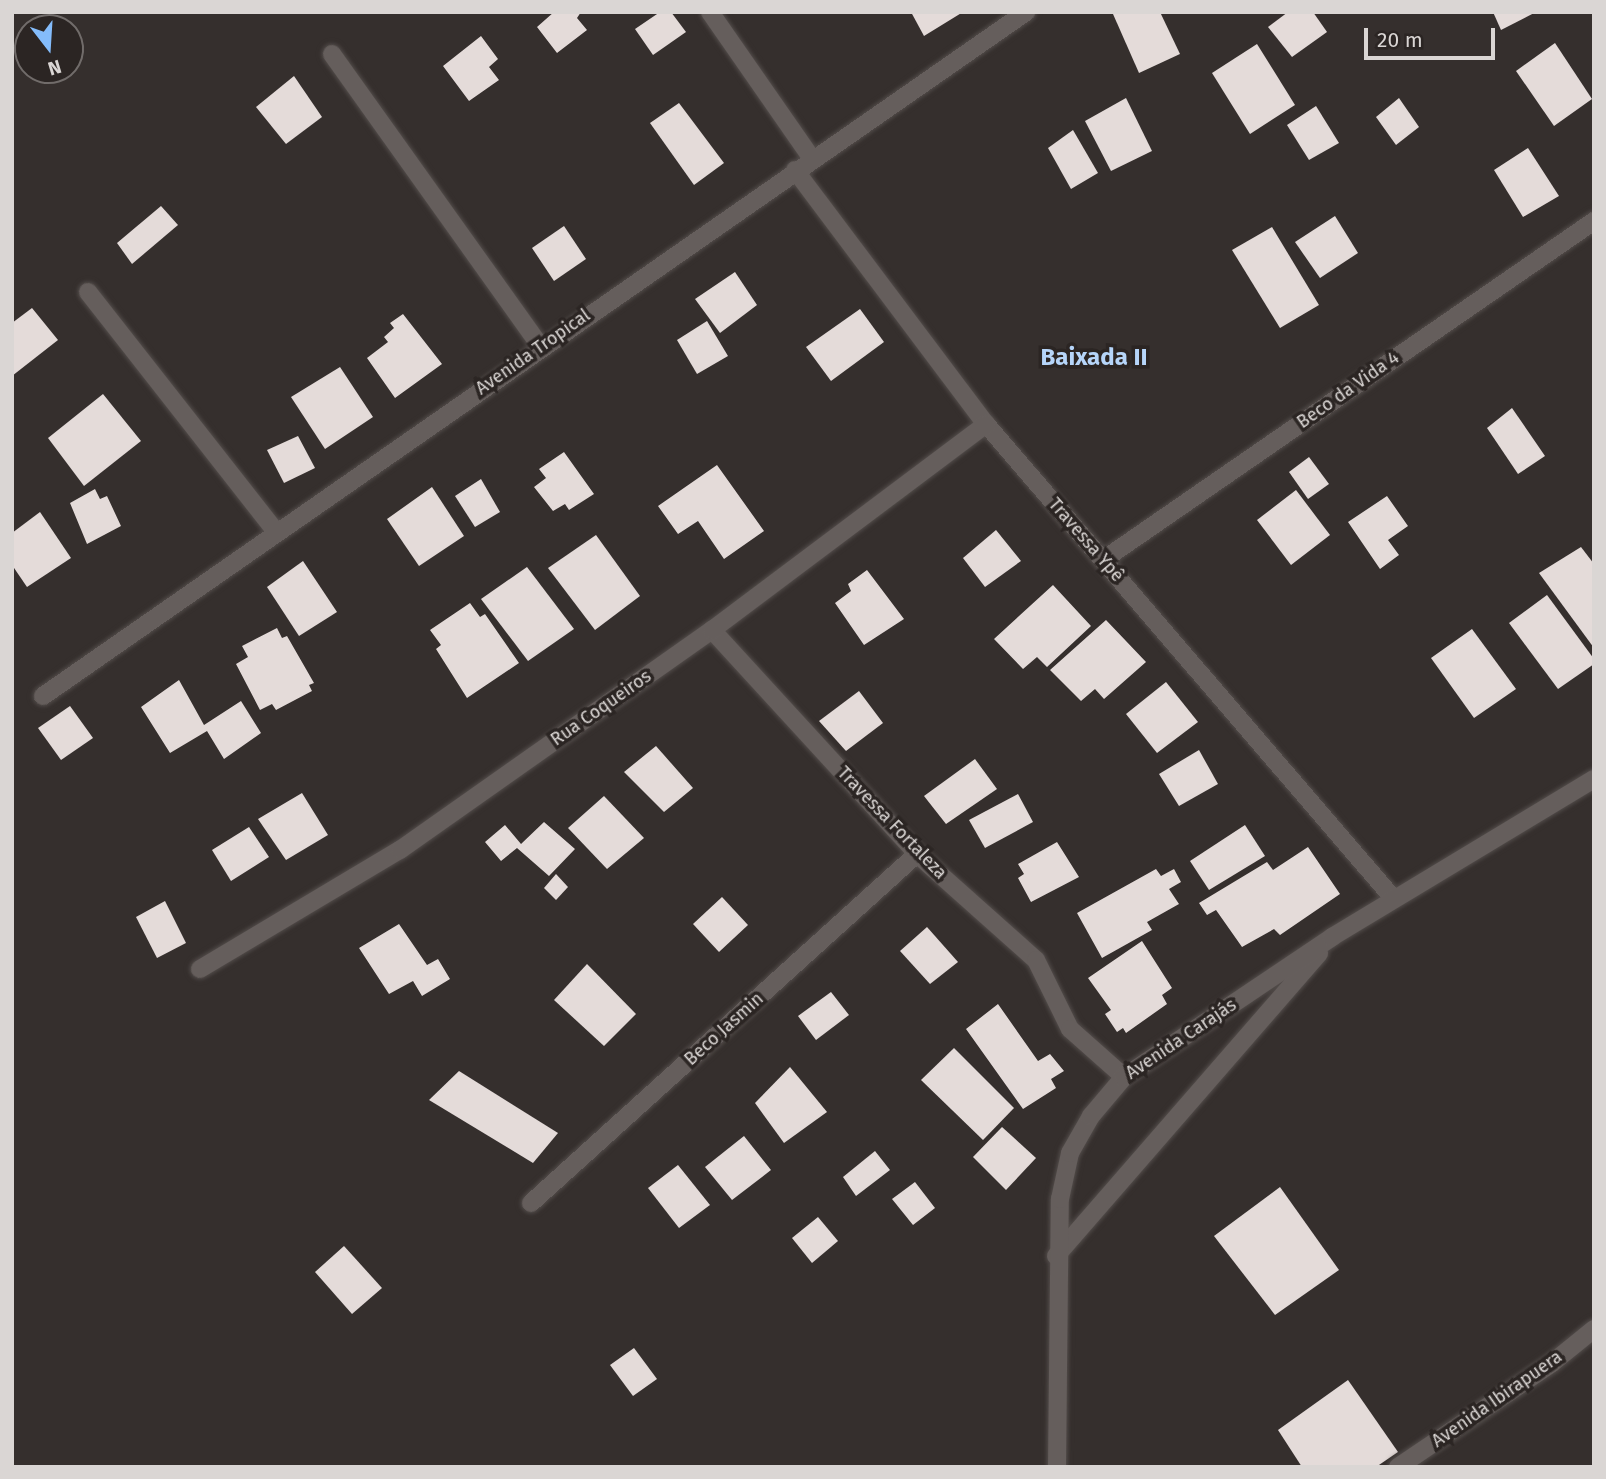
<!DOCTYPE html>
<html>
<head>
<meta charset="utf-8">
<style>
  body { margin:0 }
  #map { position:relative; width:1606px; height:1479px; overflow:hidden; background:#352f2d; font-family:"Fira Sans",sans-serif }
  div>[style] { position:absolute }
  .building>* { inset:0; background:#e4dbd9 }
  .roads { filter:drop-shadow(0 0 2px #524c4a) drop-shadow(0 0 2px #524c4a) }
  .minor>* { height:18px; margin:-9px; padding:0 9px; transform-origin:9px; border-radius:9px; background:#655e5c }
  span { translate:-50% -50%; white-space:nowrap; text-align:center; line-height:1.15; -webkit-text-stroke:7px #2b2523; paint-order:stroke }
  .street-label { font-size:18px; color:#dad6d4 }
  .district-label { font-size:24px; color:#b6d5f9; font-weight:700 }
  .frame { position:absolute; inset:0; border:14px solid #dad6d4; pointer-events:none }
  .north { position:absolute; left:14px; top:14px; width:70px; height:70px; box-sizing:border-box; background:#2b2523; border:2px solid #716c6a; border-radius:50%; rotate:163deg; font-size:19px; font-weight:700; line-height:28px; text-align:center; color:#dad6d4 }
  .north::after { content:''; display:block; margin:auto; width:24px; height:32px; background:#84bcfb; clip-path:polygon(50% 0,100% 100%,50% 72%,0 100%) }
  .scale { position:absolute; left:1364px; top:28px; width:131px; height:32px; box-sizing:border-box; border:4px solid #dad6d4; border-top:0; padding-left:9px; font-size:21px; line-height:24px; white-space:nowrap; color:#dad6d4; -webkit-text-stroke:5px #2b2523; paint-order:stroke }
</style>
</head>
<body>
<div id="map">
  <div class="building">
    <div style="clip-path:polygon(554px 12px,581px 12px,577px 18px,587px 30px,557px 53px,537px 27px)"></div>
    <div style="clip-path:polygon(660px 12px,671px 12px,686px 32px,653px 55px,635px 29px)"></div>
    <div style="clip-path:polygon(911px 12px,963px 12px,924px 36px)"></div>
    <div style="clip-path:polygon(1117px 12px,1160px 12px,1180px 54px,1139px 73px,1113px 14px)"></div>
    <div style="clip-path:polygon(1288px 12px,1313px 12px,1327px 32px,1292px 57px,1268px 27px)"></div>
    <div style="clip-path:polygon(1493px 12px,1536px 12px,1501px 30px)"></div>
    <div style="clip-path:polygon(481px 36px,498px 59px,489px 67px,499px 80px,469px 101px,443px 66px)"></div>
    <div style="clip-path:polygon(1555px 43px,1592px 99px,1554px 126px,1516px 71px)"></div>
    <div style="clip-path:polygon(1257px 44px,1295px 105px,1250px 134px,1212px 73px)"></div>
    <div style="clip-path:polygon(294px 76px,322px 117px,286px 144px,256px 107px)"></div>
    <div style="clip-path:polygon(1126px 98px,1152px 151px,1111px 171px,1085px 121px)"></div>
    <div style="clip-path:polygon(1399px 98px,1419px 127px,1396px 145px,1376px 117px)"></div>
    <div style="clip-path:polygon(679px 103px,724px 163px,694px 185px,650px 123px)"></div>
    <div style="clip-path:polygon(1316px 106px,1339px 143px,1309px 160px,1287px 125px)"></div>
    <div style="clip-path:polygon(1073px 130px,1098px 173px,1071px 189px,1048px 148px)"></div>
    <div style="clip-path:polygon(1528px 148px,1559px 196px,1523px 217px,1494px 170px)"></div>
    <div style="clip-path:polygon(161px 206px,178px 225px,132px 264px,117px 243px)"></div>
    <div style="clip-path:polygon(1335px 216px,1358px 253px,1320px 278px,1295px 242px)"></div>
    <div style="clip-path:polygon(564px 226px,586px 259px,554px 281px,532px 248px)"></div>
    <div style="clip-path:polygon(1272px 227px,1319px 305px,1280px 328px,1232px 250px)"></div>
    <div style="clip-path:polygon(735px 272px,757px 305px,720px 333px,695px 299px)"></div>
    <div style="clip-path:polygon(32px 308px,58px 340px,12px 376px,12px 323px)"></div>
    <div style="clip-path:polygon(860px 309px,884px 342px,831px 381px,806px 347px)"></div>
    <div style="clip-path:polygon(403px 314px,442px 364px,395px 398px,367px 358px,388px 342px,384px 337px,394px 328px,390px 323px)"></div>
    <div style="clip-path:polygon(707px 321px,728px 356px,697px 374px,677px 340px)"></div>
    <div style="clip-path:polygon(340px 367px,373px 417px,325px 449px,291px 397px)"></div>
    <div style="clip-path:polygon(103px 394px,141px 441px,84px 486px,48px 438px)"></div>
    <div style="clip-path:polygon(1512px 408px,1545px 456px,1518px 474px,1487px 428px)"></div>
    <div style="clip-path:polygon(298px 436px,315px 468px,284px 483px,267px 450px)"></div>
    <div style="clip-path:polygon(564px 452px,594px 494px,569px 510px,565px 504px,553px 511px,534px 487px,546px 478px,539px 469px)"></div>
    <div style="clip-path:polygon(1309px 457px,1329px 484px,1308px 499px,1289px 472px)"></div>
    <div style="clip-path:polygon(717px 465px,764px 531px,724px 559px,698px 521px,678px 534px,658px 506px)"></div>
    <div style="clip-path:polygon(481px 479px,500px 512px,475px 527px,455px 496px)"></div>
    <div style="clip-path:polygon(432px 487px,464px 536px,419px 566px,387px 519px)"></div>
    <div style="clip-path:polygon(95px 489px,100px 499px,107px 496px,121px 526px,87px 544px,70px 503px)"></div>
    <div style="clip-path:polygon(1296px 490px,1330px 535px,1291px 565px,1257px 520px)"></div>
    <div style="clip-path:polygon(1387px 496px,1408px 526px,1388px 540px,1399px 555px,1380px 569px,1348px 522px)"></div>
    <div style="clip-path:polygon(40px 512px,71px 558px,27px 587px,12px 565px,12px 533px)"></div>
    <div style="clip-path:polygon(996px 530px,1021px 561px,985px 587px,963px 558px)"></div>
    <div style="clip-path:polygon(596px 535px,640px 596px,595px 630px,548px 568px)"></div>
    <div style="clip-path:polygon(1581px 547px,1594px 564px,1594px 648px,1539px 573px)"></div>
    <div style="clip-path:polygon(303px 561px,337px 612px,299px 636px,267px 587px)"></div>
    <div style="clip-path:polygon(527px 567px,574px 629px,528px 661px,481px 599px)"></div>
    <div style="clip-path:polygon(867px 570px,904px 619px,864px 645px,835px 603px,851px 591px,848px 584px)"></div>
    <div style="clip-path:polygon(1053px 585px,1091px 626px,1047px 667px,1037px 657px,1023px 669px,994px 639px)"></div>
    <div style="clip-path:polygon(1547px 595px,1594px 659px,1594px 664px,1558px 689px,1509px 623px)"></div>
    <div style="clip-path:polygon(470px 603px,480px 617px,485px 614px,519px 663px,467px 698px,436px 649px,441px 645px,430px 630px)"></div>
    <div style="clip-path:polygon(1106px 620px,1146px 662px,1104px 699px,1095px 689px,1081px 701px,1050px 670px)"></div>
    <div style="clip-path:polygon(277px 628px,282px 638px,287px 636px,314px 683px,309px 685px,312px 691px,276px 710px,272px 704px,260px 710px,236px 664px,248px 657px,242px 646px)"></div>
    <div style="clip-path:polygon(1472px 629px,1516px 689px,1474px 718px,1431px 658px)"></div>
    <div style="clip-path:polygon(179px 680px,204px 725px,241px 701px,261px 733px,224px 759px,207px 731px,170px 753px,141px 707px)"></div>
    <div style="clip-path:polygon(1166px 682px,1198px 722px,1157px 753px,1126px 714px)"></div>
    <div style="clip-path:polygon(859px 691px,883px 723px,846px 751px,819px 721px)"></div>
    <div style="clip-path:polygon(70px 706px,93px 738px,61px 760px,38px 728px)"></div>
    <div style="clip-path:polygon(656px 746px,693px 788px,664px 812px,624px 772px)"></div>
    <div style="clip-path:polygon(1199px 750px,1218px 784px,1179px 806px,1159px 774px)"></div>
    <div style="clip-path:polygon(975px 759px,997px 789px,946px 824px,924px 796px)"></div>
    <div style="clip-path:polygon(302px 793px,328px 835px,286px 860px,258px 819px)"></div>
    <div style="clip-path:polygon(1018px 794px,1033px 822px,985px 848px,969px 820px)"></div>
    <div style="clip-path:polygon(604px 796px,644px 838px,607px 869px,568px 828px)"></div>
    <div style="clip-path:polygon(544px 822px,575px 849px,549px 876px,517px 848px,501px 861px,485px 842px,505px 825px,521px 844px)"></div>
    <div style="clip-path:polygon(1245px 825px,1265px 856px,1209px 890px,1190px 861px)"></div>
    <div style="clip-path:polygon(249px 827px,269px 857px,231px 881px,212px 850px)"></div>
    <div style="clip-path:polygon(1057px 842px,1079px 877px,1031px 902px,1018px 878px,1024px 874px,1018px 864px)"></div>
    <div style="clip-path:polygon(1308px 847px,1340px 894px,1280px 935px,1274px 929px,1242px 947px,1216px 910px,1207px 915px,1199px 903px,1267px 862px,1273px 870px)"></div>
    <div style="clip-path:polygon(1156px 869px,1161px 876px,1174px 869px,1181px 882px,1169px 889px,1179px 904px,1147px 922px,1152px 930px,1102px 958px,1077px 913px)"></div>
    <div style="clip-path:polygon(556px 874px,568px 887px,556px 900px,544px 888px)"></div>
    <div style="clip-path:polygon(722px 897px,748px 925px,719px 952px,693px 924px)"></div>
    <div style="clip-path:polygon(165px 901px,186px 943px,157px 958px,136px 917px)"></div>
    <div style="clip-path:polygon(399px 924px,427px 965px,438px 959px,450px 979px,422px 996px,413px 981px,389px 994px,359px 948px)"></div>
    <div style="clip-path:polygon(927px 927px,958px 962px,930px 984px,900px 951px)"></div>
    <div style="clip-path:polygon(1142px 941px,1172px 988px,1162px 995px,1167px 1004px,1126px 1033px,1123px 1028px,1117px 1032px,1105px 1014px,1111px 1010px,1088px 978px)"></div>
    <div style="clip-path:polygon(587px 964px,636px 1014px,604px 1046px,554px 1000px)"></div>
    <div style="clip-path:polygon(831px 992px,849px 1015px,816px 1040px,798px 1016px)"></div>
    <div style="clip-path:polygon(998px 1004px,1038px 1061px,1050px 1054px,1064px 1071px,1051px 1079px,1056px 1088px,1023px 1109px,966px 1029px)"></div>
    <div style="clip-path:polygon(954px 1048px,1014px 1108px,983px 1140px,921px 1080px)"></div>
    <div style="clip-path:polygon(790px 1067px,827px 1112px,784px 1143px,755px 1103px)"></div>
    <div style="clip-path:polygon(459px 1071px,558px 1133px,533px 1163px,429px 1100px)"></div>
    <div style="clip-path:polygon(1002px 1127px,1036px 1158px,1006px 1190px,973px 1157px)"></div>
    <div style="clip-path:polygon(744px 1136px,771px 1170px,732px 1200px,705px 1167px)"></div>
    <div style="clip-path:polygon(875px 1151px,890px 1170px,856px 1196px,843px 1177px)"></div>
    <div style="clip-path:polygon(678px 1165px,710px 1205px,679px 1228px,648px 1188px)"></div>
    <div style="clip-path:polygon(915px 1182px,935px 1208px,913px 1225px,892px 1199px)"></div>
    <div style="clip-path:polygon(1280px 1187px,1339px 1270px,1275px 1315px,1214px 1236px)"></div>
    <div style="clip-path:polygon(818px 1217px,838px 1241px,812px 1263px,792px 1238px)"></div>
    <div style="clip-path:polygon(344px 1246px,382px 1288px,352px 1314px,315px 1272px)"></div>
    <div style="clip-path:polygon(634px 1348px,657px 1379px,633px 1396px,610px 1365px)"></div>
    <div style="clip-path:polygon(1348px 1380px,1398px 1452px,1376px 1467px,1302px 1467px,1278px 1430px)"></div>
  </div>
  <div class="roads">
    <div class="minor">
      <div style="left:710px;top:12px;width:179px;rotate:55.2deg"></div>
      <div style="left:332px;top:54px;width:360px;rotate:54.5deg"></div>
      <div style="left:795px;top:170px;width:318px;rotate:53.1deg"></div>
      <div style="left:986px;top:424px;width:625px;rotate:49.35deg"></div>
      <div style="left:88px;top:292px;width:306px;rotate:51.9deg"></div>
      <div style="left:1103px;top:560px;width:597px;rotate:-34.62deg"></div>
      <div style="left:712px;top:630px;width:304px;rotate:47.5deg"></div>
      <div style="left:917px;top:854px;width:159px;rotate:41.7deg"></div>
      <div style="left:1036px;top:960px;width:77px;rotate:63.8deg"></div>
      <div style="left:1070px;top:1029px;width:72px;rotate:41.6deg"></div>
      <div style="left:43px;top:696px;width:1198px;rotate:-34.83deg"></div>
      <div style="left:200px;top:969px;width:233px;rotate:-30.8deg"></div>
      <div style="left:400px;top:850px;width:382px;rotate:-35.2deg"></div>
      <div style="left:712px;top:630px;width:343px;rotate:-36.9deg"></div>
      <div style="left:531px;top:1203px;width:520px;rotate:-42.12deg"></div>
      <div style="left:1056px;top:1256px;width:401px;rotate:-49deg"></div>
      <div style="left:1057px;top:1467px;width:268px;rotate:-89.4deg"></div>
      <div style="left:1060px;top:1199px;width:47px;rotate:-77.7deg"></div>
      <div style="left:1070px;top:1153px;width:43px;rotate:-60.4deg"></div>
      <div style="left:1091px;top:1116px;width:51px;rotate:-49.8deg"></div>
      <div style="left:1124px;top:1077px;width:251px;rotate:-33.9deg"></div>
      <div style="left:1332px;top:937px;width:306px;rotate:-31.1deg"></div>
      <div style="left:1398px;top:1467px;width:186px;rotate:-34deg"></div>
      <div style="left:1552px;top:1363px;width:54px;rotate:-39deg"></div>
    </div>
  </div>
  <div class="street-label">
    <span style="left:533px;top:352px;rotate:-35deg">Avenida Tropical</span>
    <span style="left:1348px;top:390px;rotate:-35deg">Beco da Vida 4</span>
    <span style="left:1086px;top:540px;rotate:49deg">Travessa Ypê</span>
    <span style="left:601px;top:708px;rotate:-35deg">Rua Coqueiros</span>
    <span style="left:892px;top:823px;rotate:46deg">Travessa Fortaleza</span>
    <span style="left:724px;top:1029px;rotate:-42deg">Beco Jasmin</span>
    <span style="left:1181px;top:1039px;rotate:-34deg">Avenida Carajás</span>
    <span style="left:1497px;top:1399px;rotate:-35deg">Avenida Ibirapuera</span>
  </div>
  <div class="district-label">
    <span style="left:1094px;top:358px">Baixada II</span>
  </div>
  <div class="frame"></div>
  <div class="north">N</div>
  <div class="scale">20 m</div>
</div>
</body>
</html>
